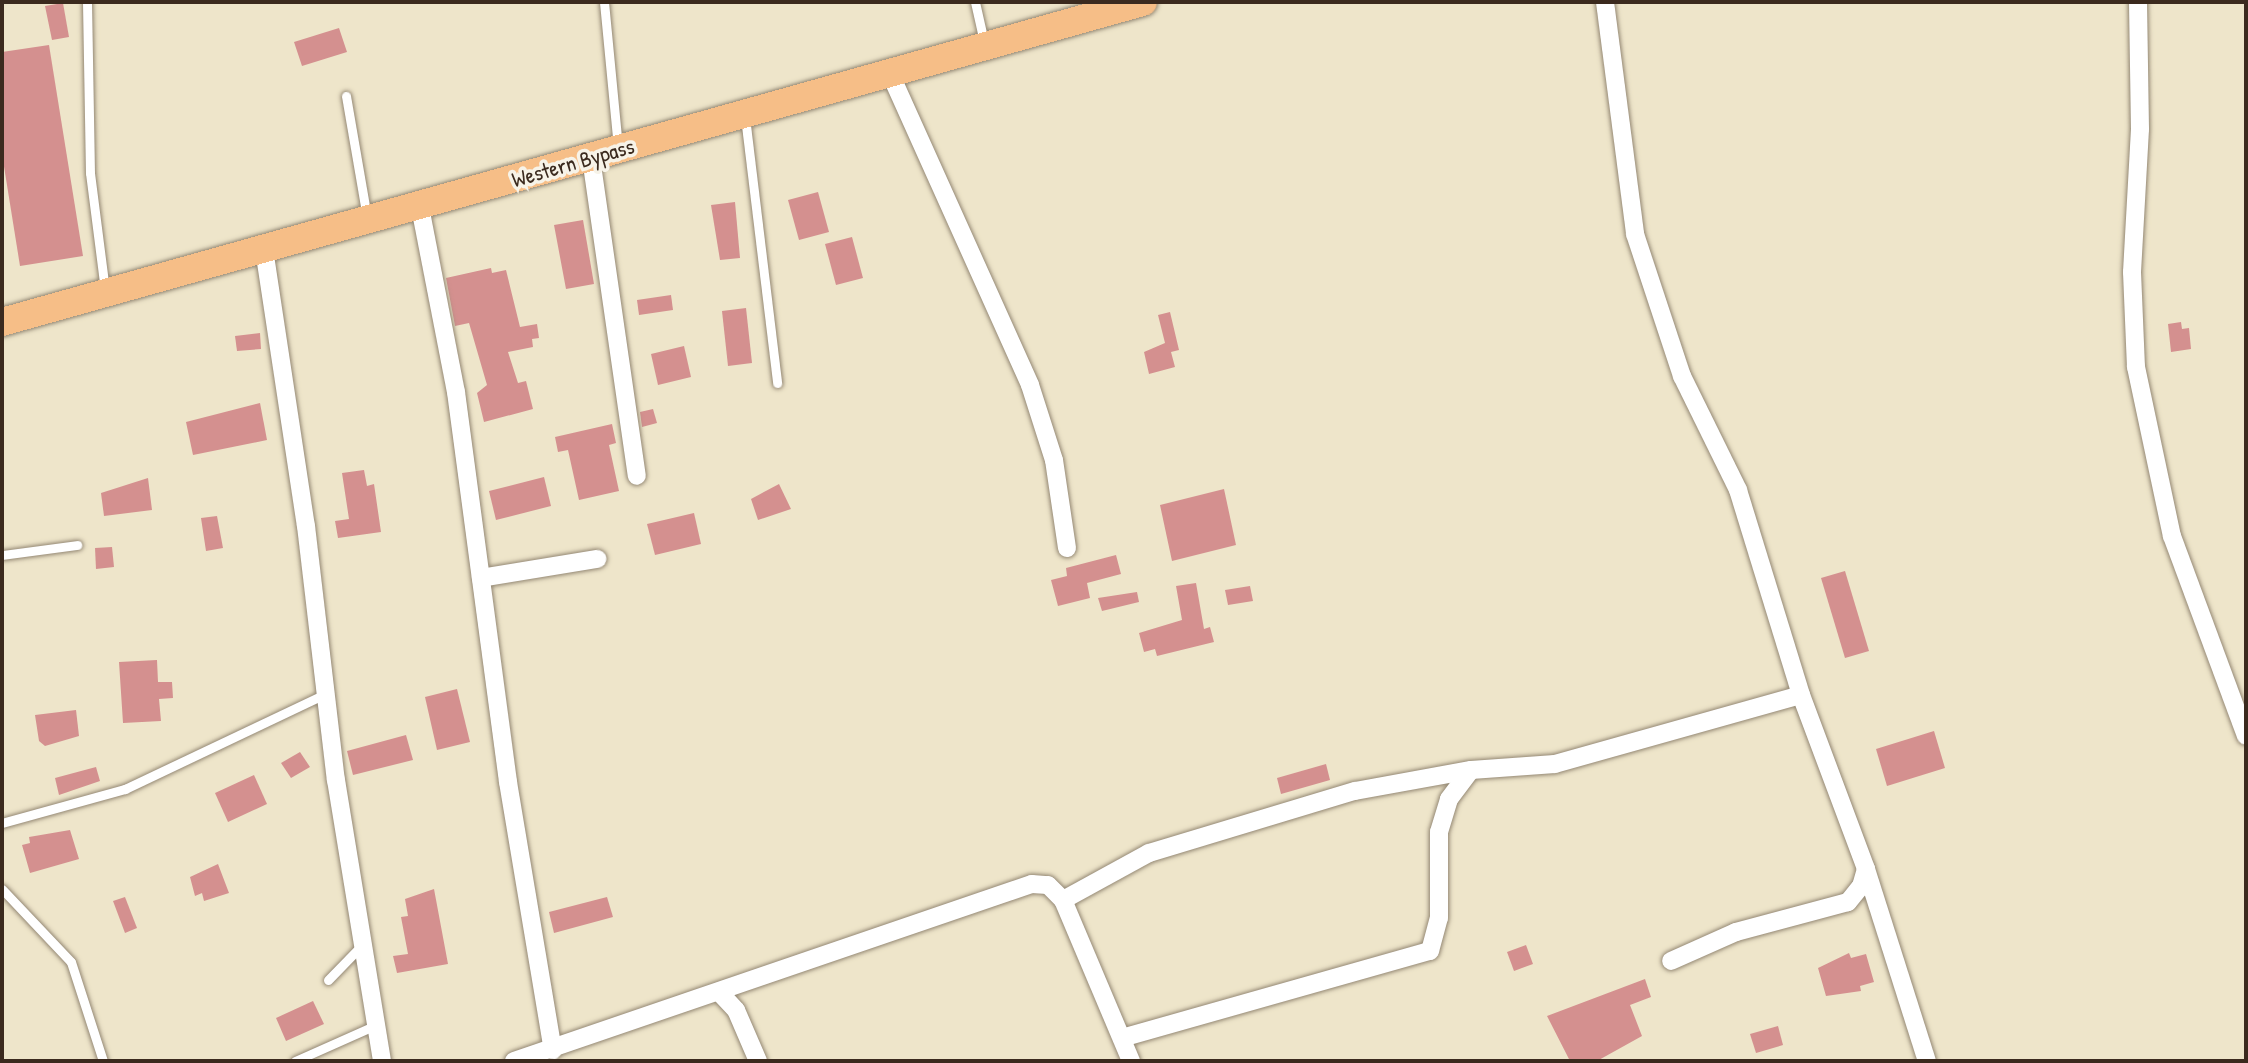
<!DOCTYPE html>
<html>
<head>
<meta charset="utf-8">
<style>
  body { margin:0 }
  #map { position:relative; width:2248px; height:1063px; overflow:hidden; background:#eee5ca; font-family:"Patrick Hand",sans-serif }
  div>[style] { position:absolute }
  .building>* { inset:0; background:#d4908f }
  .roads { filter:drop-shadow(0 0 2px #948874) drop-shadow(0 0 2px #948874) }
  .lane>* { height:9px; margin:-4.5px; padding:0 4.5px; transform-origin:4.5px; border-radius:4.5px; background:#fff }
  .street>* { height:18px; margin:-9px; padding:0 9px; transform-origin:9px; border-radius:9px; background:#fff }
  .primary>* { height:28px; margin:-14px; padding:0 14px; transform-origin:14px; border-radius:14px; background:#f6be87 }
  span { translate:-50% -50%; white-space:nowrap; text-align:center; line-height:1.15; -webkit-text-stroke:7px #f7f3e8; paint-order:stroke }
  .street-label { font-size:22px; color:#3b2a1e }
  .frame { position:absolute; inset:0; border:4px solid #3b2a1e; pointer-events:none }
</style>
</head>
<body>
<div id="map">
  <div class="building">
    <div style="clip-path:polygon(63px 3px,69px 37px,52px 40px,45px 6px)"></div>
    <div style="clip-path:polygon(339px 28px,347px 52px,302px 66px,294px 42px)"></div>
    <div style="clip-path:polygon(49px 45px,83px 256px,20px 266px,2px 154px,2px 52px)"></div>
    <div style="clip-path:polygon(818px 192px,829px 232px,799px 240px,788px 200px)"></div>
    <div style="clip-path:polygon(735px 202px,740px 258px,720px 260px,711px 205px)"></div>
    <div style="clip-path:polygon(583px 220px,594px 284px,566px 289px,554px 225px)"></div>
    <div style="clip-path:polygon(852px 237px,863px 278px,836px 285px,825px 244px)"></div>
    <div style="clip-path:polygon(491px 268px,492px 273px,506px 270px,520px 327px,537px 324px,539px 338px,532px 339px,533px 347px,508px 352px,518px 383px,526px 381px,533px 409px,484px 422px,477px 393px,487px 385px,469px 323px,455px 326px,446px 278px)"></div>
    <div style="clip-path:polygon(671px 295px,673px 310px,639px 315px,637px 300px)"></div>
    <div style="clip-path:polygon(746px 308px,752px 363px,728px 366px,722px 311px)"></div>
    <div style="clip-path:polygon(1170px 312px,1179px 350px,1171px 352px,1175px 367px,1149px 374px,1144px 352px,1165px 343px,1158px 315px)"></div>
    <div style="clip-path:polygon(2181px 322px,2182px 329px,2189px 328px,2191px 349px,2171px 352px,2168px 324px)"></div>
    <div style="clip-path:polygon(260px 333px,261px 349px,237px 351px,235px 336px)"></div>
    <div style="clip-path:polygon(684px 346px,691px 377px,658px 385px,651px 354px)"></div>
    <div style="clip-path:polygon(260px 403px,267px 440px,193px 455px,186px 422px)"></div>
    <div style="clip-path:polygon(653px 409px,657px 423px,642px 427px,640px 412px)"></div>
    <div style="clip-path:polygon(612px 424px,616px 443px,609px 445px,619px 491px,579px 500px,568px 450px,558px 452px,555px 437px)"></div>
    <div style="clip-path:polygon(364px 470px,367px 486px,374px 484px,381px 532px,338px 538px,335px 521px,349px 519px,342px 473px)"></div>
    <div style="clip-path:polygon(544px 477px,551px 506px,496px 520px,489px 491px)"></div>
    <div style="clip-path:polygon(148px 478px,152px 510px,104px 516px,101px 493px)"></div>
    <div style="clip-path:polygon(779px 484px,791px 509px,758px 520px,751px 499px)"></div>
    <div style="clip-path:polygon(1224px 489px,1236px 545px,1172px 561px,1160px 505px)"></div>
    <div style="clip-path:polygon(694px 513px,701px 544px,655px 555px,647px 524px)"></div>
    <div style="clip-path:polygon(217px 516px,223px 548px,206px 551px,201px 518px)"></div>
    <div style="clip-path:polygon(112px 547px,114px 567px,96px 569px,95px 548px)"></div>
    <div style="clip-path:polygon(1116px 555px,1121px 574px,1087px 583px,1090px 598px,1058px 606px,1051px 580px,1067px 576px,1066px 568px)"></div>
    <div style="clip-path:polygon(1845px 571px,1869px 651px,1845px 658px,1821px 578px)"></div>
    <div style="clip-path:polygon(1196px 583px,1204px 629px,1210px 627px,1214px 642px,1157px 656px,1155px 649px,1144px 652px,1139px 633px,1182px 620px,1176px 586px)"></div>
    <div style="clip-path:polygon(1250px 586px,1253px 601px,1228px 605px,1225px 590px)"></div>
    <div style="clip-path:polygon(1137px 592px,1139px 602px,1102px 611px,1098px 598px)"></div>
    <div style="clip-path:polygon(157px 660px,158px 682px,172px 682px,173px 698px,159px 699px,161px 721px,123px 723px,119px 662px)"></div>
    <div style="clip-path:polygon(457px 689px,470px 742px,437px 750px,425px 697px)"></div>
    <div style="clip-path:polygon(76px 710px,79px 736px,45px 746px,39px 741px,35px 715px)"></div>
    <div style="clip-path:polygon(1934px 731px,1945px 768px,1887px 786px,1876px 749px)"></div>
    <div style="clip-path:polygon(406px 735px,413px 760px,353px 775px,347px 751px)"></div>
    <div style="clip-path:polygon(300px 752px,310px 767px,291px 778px,281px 763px)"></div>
    <div style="clip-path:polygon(1326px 764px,1330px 780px,1281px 794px,1277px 778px)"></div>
    <div style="clip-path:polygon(96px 767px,100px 781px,59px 795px,55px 778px)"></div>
    <div style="clip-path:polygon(254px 775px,267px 804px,228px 822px,215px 793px)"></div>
    <div style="clip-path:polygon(70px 830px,79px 859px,30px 873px,22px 845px,30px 843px,29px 837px)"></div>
    <div style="clip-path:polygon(218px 864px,229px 893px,204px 901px,202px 893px,195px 896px,190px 877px)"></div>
    <div style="clip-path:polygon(434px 889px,448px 964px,397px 973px,393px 956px,408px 954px,401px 917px,408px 916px,405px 899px)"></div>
    <div style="clip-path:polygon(125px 897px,137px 928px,125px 933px,113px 901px)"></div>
    <div style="clip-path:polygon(607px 897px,613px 917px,554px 933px,549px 912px)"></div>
    <div style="clip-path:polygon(1526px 945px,1533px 964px,1514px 971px,1507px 952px)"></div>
    <div style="clip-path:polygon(1849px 953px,1851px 958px,1866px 954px,1874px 982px,1860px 986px,1861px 991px,1826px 996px,1818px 968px)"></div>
    <div style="clip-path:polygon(1645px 979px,1651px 997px,1630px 1005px,1642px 1036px,1597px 1061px,1570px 1061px,1547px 1016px)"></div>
    <div style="clip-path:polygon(313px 1001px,324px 1024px,286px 1041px,276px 1018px)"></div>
    <div style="clip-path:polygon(1778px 1026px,1783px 1045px,1756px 1053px,1750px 1034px)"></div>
  </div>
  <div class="roads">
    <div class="lane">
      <div style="left:87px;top:2px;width:171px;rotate:89deg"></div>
      <div style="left:90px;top:173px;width:118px;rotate:82.7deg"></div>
      <div style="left:604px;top:2px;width:146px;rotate:84.5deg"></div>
      <div style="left:975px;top:2px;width:41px;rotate:77.3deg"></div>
      <div style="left:346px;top:96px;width:124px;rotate:80.2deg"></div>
      <div style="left:745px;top:117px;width:268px;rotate:83.1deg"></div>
      <div style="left:2px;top:555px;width:76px;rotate:-7.6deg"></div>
      <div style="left:2px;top:823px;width:128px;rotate:-15.5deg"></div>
      <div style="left:125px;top:789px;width:221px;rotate:-25.4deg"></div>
      <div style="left:2px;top:889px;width:100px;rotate:46.6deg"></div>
      <div style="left:71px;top:962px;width:104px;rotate:72.1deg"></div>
      <div style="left:328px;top:980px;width:50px;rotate:-45.8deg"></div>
      <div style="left:295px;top:1061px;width:91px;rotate:-24deg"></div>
    </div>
    <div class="street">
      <div style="left:1605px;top:2px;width:234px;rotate:82.6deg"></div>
      <div style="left:1635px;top:234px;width:150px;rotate:71.7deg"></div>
      <div style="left:1682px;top:376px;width:127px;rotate:63.8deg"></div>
      <div style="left:1738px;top:490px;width:214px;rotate:72.9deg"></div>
      <div style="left:1801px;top:695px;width:186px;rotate:69.5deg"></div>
      <div style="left:1866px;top:869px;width:18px;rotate:106deg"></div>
      <div style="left:1861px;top:886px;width:21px;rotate:129deg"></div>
      <div style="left:1848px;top:902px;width:116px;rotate:165deg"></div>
      <div style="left:1736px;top:932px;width:71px;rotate:156deg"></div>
      <div style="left:2138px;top:2px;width:127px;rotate:89.1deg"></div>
      <div style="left:2140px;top:129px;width:143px;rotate:93.2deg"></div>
      <div style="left:2132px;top:272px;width:95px;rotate:87.6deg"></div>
      <div style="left:2136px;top:367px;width:173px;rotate:78deg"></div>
      <div style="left:2172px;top:536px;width:213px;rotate:69.7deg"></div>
      <div style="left:889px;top:71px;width:344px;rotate:65.8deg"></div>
      <div style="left:1030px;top:385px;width:79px;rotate:72.3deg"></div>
      <div style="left:1054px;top:460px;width:89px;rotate:81.6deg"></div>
      <div style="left:591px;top:158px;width:321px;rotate:81.8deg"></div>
      <div style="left:420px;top:207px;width:188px;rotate:79deg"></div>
      <div style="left:456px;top:392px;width:393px;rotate:82.4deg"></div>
      <div style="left:508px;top:782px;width:272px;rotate:80.5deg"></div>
      <div style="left:264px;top:249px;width:280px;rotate:81.4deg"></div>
      <div style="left:306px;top:526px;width:256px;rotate:83.3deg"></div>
      <div style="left:336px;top:780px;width:285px;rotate:80.7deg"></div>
      <div style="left:481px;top:578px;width:118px;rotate:-9.3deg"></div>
      <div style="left:1866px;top:869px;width:201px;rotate:72.4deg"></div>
      <div style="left:1063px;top:900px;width:98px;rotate:-28.7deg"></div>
      <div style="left:1149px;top:853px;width:215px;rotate:-16.8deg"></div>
      <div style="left:1355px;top:791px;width:118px;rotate:-10.3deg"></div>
      <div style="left:1471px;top:770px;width:84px;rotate:-4.1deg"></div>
      <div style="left:1555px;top:764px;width:255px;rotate:-15.7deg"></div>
      <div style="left:721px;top:994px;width:22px;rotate:47deg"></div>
      <div style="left:736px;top:1010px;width:56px;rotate:66.7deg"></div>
      <div style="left:1122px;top:1038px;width:320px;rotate:-15.8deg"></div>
      <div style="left:1430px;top:951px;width:34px;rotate:-75deg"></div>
      <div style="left:1439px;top:918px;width:86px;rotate:-90deg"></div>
      <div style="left:1439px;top:832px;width:34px;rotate:-73deg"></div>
      <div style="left:1449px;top:799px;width:36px;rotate:-53deg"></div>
      <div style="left:514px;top:1061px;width:547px;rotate:-18.87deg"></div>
      <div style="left:1032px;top:884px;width:16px;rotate:4deg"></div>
      <div style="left:1048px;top:885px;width:21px;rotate:45deg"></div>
      <div style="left:1063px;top:900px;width:175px;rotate:67.1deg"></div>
    </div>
    <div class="primary">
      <div style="left:2px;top:322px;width:1185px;rotate:-15.67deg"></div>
    </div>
  </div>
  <div class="street-label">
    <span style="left:573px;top:163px;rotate:-16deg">Western Bypass</span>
  </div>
  <div class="frame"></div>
</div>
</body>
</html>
